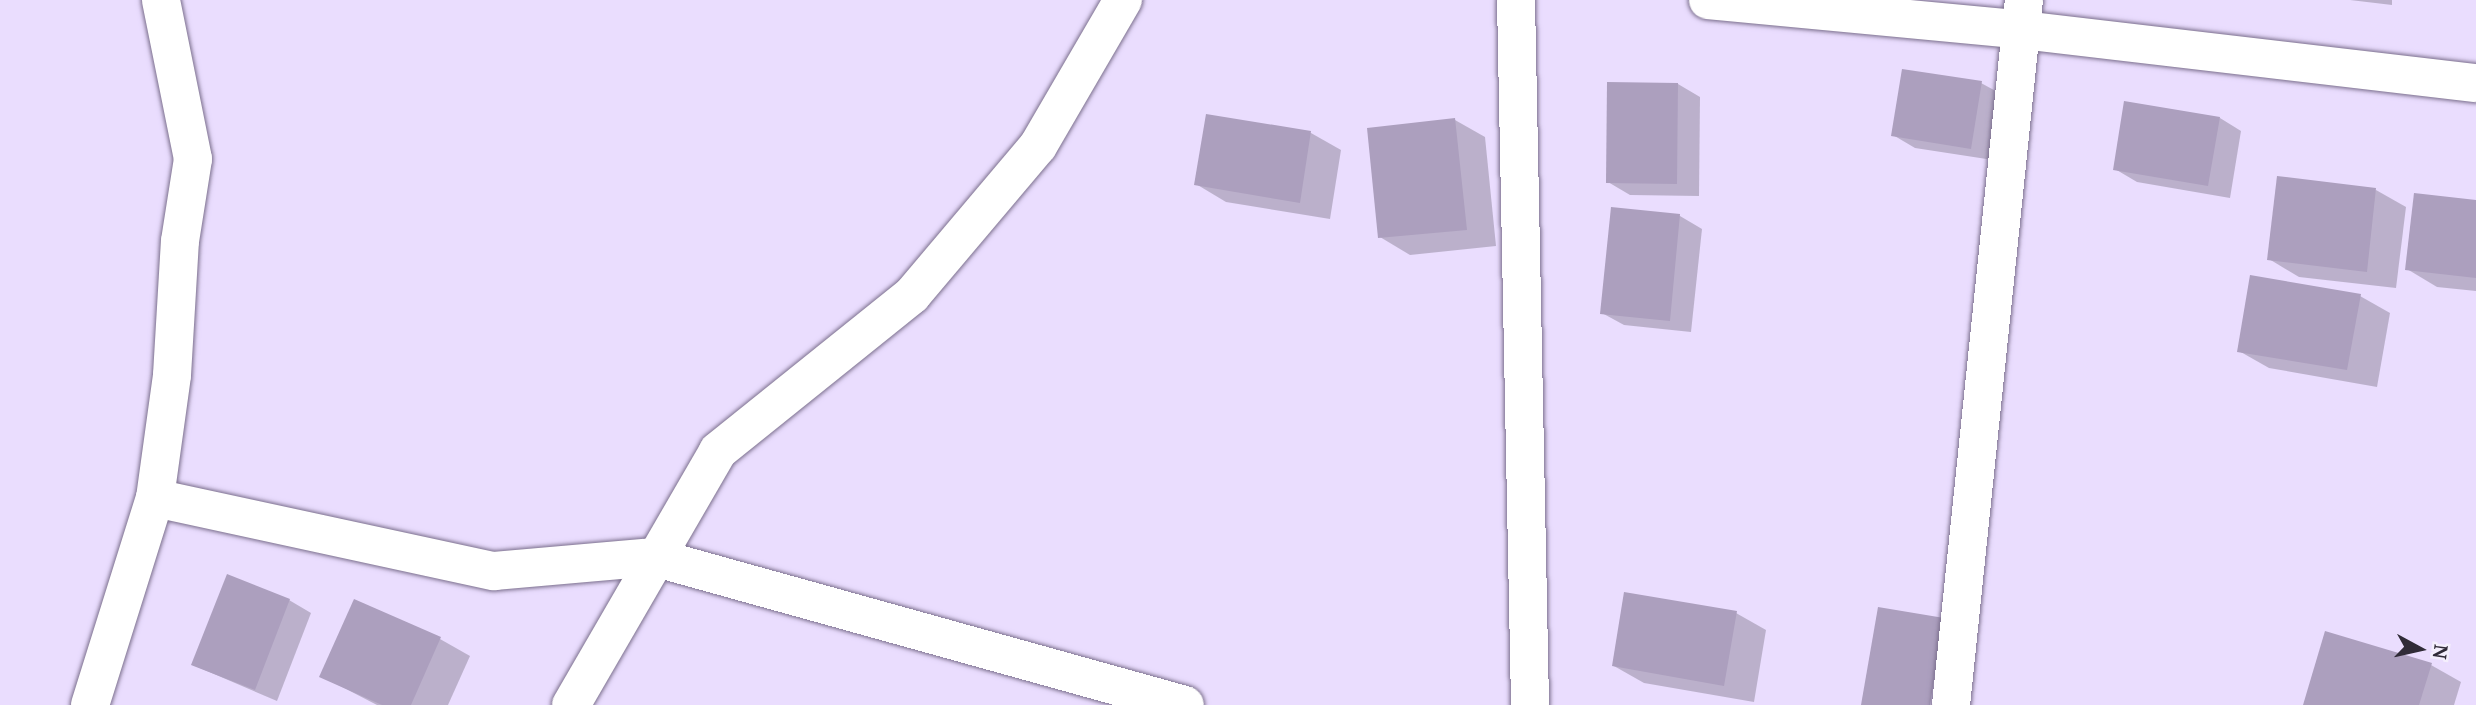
<!DOCTYPE html>
<html>
<head>
<meta charset="utf-8">
<style>
  body { margin:0 }
  #map { position:relative; width:2476px; height:705px; overflow:hidden; background:#eaddfe; font-family:"PT Serif",serif }
  div>[style] { position:absolute }
  .shadow>* { inset:0; background:#0003 }
  .building>* { inset:0; background:#ac9fbe }
  .roads { filter:drop-shadow(0 0 2px #7b6f8d) drop-shadow(0 0 2px #7b6f8d) }
  .street>* { height:38px; margin:-19px; padding:0 19px; transform-origin:19px; border-radius:19px; background:#fff }
  span { translate:-50% -50%; white-space:nowrap; text-align:center; line-height:1.15; -webkit-text-stroke:6px #f4effc; paint-order:stroke }
  .north { position:absolute; left:2385px; top:614px; width:70px; height:70px; -webkit-text-stroke:5px #f4effc; paint-order:stroke; rotate:98deg; font-size:19px; font-weight:700; line-height:28px; text-align:center; color:#302b37 }
  .north::after { content:''; display:block; margin:auto; width:24px; height:32px; background:#302b37; clip-path:polygon(50% 0,100% 100%,50% 72%,0 100%) }
</style>
</head>
<body>
<div id="map">
  <div class="shadow">
    <div style="clip-path:polygon(2350px 0,2392px 0,2392px 5px)"></div>
    <div style="clip-path:polygon(1981px 83px,2003px 95px,1993px 160px,1915px 148px,1893px 135px)"></div>
    <div style="clip-path:polygon(1678px 84px,1700px 97px,1699px 196px,1630px 195px,1608px 182px)"></div>
    <div style="clip-path:polygon(1207px 116px,1311px 133px,1341px 150px,1330px 219px,1226px 202px,1196px 184px)"></div>
    <div style="clip-path:polygon(2220px 118px,2241px 131px,2230px 198px,2137px 182px,2115px 169px)"></div>
    <div style="clip-path:polygon(1455px 120px,1485px 137px,1496px 246px,1410px 255px,1380px 237px)"></div>
    <div style="clip-path:polygon(2376px 190px,2406px 207px,2396px 288px,2299px 277px,2269px 259px)"></div>
    <div style="clip-path:polygon(2476px 202px,2476px 291px,2437px 287px,2407px 269px)"></div>
    <div style="clip-path:polygon(1613px 209px,1680px 216px,1702px 229px,1691px 332px,1624px 325px,1602px 313px)"></div>
    <div style="clip-path:polygon(2360px 296px,2390px 313px,2377px 387px,2269px 368px,2239px 351px)"></div>
    <div style="clip-path:polygon(289px 600px,311px 613px,277px 701px,193px 665px)"></div>
    <div style="clip-path:polygon(1736px 613px,1766px 630px,1754px 702px,1644px 683px,1614px 666px)"></div>
    <div style="clip-path:polygon(440px 639px,470px 656px,448px 705px,377px 705px,321px 676px)"></div>
    <div style="clip-path:polygon(2431px 665px,2461px 682px,2454px 705px,2305px 705px)"></div>
  </div>
  <div class="building">
    <div style="clip-path:polygon(1902px 69px,1982px 81px,1971px 149px,1891px 136px)"></div>
    <div style="clip-path:polygon(1607px 82px,1678px 83px,1677px 184px,1606px 183px)"></div>
    <div style="clip-path:polygon(2124px 101px,2220px 117px,2208px 186px,2113px 170px)"></div>
    <div style="clip-path:polygon(1206px 114px,1311px 131px,1300px 203px,1194px 185px)"></div>
    <div style="clip-path:polygon(1455px 118px,1467px 230px,1378px 238px,1367px 128px)"></div>
    <div style="clip-path:polygon(2277px 176px,2376px 188px,2367px 272px,2267px 260px)"></div>
    <div style="clip-path:polygon(2414px 193px,2476px 200px,2476px 278px,2405px 270px)"></div>
    <div style="clip-path:polygon(1611px 207px,1680px 214px,1670px 321px,1600px 314px)"></div>
    <div style="clip-path:polygon(2250px 275px,2361px 294px,2347px 370px,2237px 352px)"></div>
    <div style="clip-path:polygon(227px 574px,290px 599px,255px 690px,191px 665px)"></div>
    <div style="clip-path:polygon(1624px 592px,1737px 611px,1724px 686px,1612px 666px)"></div>
    <div style="clip-path:polygon(354px 599px,441px 637px,411px 705px,382px 705px,319px 677px)"></div>
    <div style="clip-path:polygon(1878px 607px,1944px 618px,1930px 705px,1861px 705px)"></div>
    <div style="clip-path:polygon(2325px 631px,2432px 663px,2419px 705px,2303px 705px)"></div>
  </div>
  <div class="roads">
    <div class="street">
      <div style="left:1516px;top:0;width:705px;rotate:88.86deg"></div>
      <div style="left:1708px;top:0;width:316px;rotate:5.4deg"></div>
      <div style="left:2023px;top:30px;width:456px;rotate:6.7deg"></div>
      <div style="left:155px;top:498px;width:347px;rotate:12.2deg"></div>
      <div style="left:494px;top:571px;width:160px;rotate:-5deg"></div>
      <div style="left:653px;top:557px;width:552px;rotate:15.55deg"></div>
      <div style="left:90px;top:705px;width:217px;rotate:-72.6deg"></div>
      <div style="left:155px;top:498px;width:124px;rotate:-82.1deg"></div>
      <div style="left:172px;top:375px;width:134px;rotate:-86.6deg"></div>
      <div style="left:180px;top:241px;width:83px;rotate:-81deg"></div>
      <div style="left:193px;top:159px;width:162px;rotate:-101.4deg"></div>
      <div style="left:571px;top:705px;width:293px;rotate:-59.9deg"></div>
      <div style="left:718px;top:451px;width:249px;rotate:-38.8deg"></div>
      <div style="left:912px;top:295px;width:195px;rotate:-49.8deg"></div>
      <div style="left:1038px;top:146px;width:169px;rotate:-59.8deg"></div>
      <div style="left:1951px;top:705px;width:709px;rotate:-84.09deg"></div>
    </div>
  </div>
  <div class="north">N</div>
</div>
</body>
</html>
